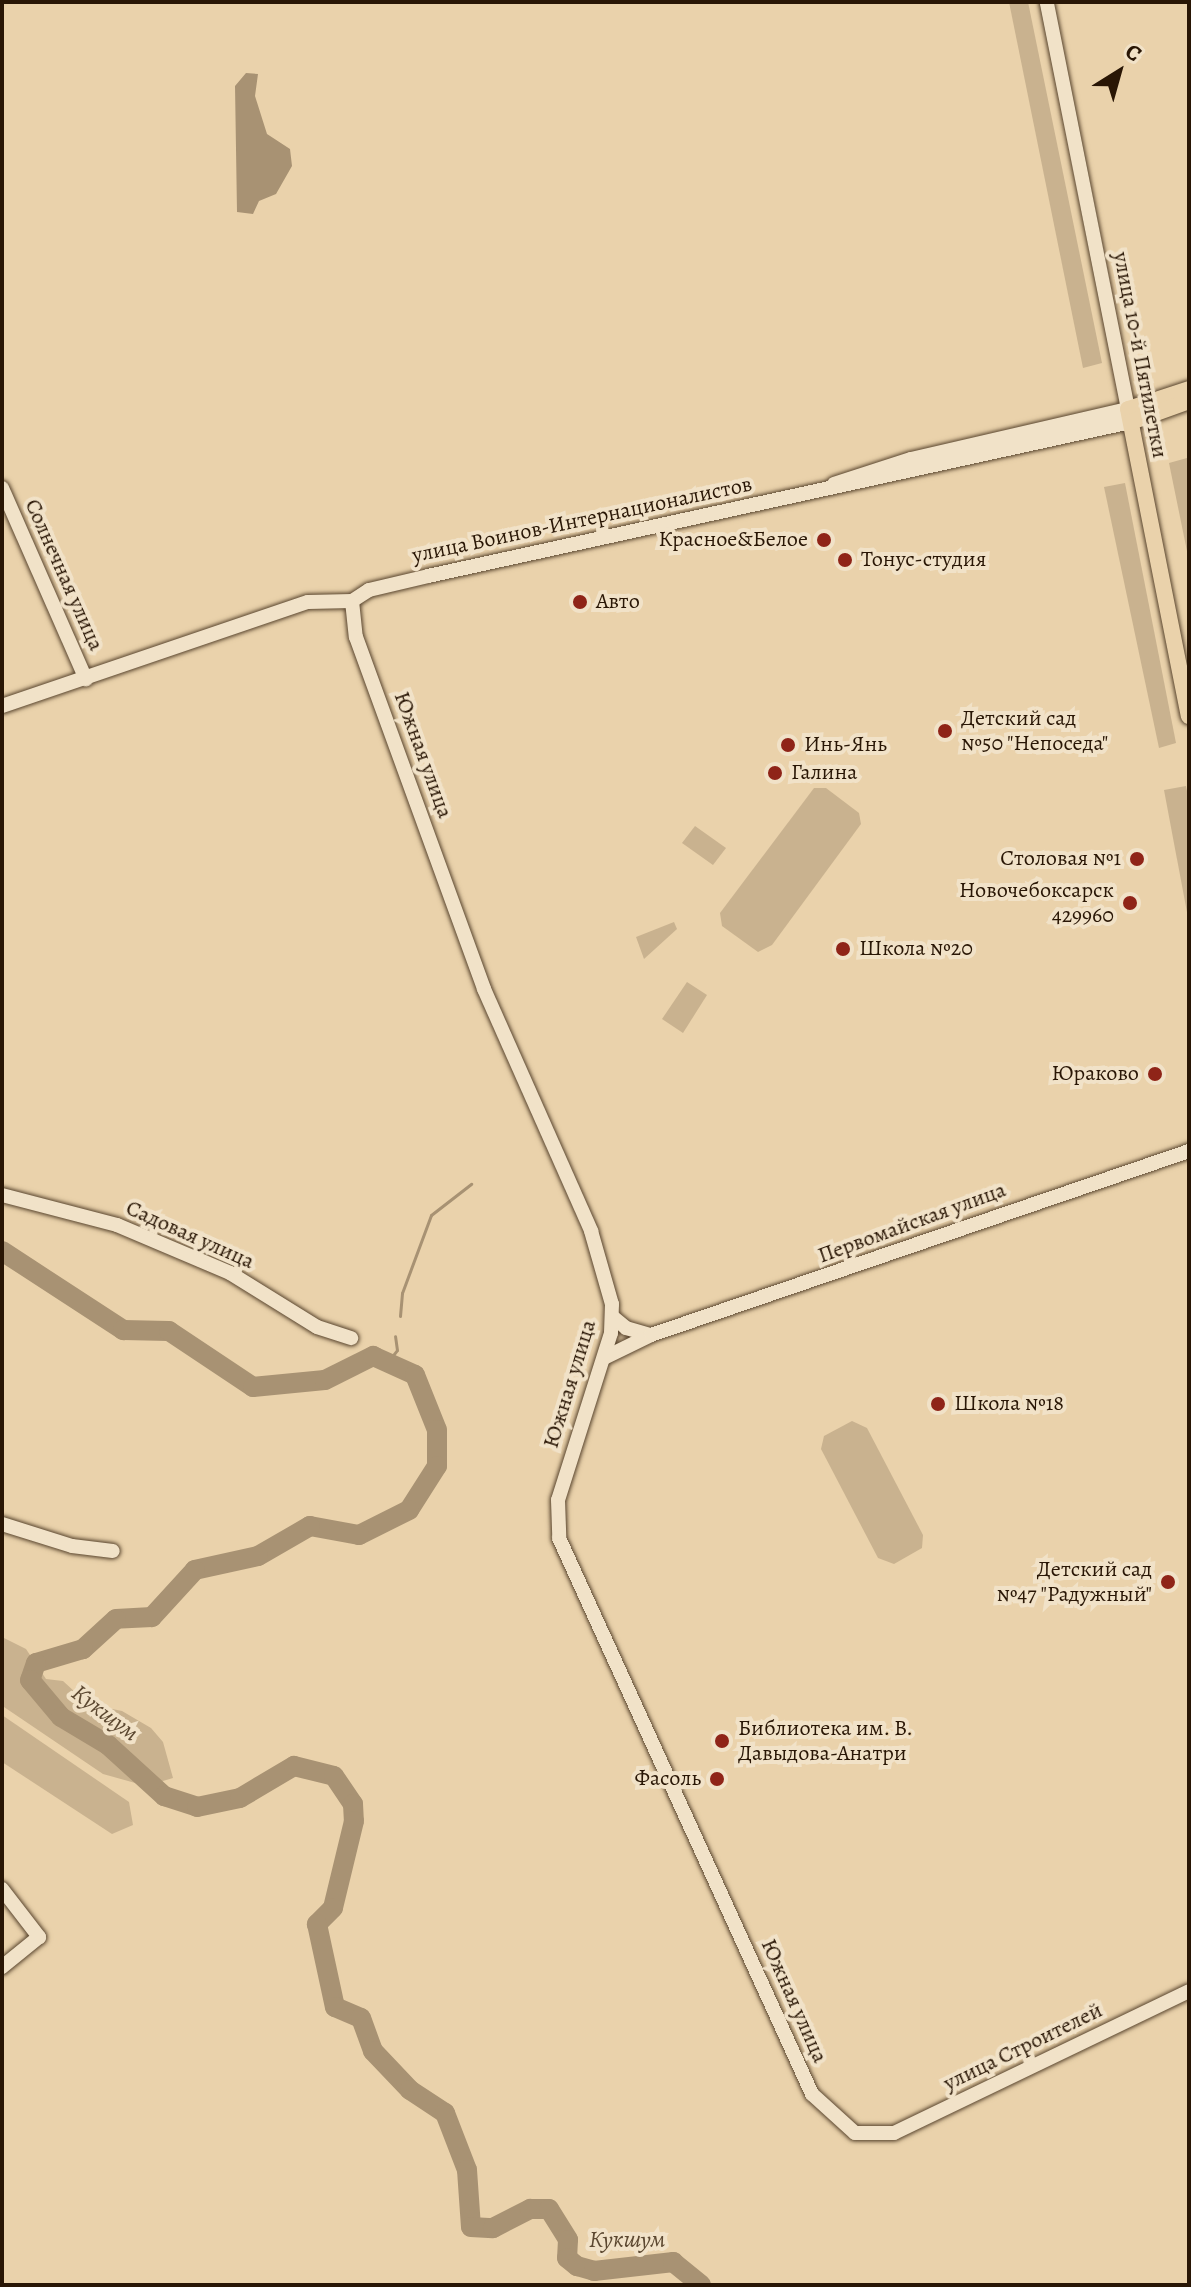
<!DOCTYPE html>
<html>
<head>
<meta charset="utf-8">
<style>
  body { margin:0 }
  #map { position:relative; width:1191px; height:2287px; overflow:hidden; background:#ead2ab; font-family:Alegreya,serif }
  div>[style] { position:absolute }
  .green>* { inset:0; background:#c9b28f }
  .water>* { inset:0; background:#a89273 }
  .stream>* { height:3px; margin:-1.5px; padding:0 1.5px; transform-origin:1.5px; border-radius:1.5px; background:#a89273 }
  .river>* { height:20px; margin:-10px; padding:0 10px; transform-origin:10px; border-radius:10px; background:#a89273 }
  .roads { filter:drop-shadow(0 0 2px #59452e) drop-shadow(0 0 2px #59452e) }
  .minor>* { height:14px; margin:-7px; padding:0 7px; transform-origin:7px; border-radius:7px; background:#f1e2c8 }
  .major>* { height:16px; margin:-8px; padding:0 8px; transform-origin:8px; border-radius:8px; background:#ead2ab }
  .dots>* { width:22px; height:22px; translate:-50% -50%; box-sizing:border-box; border:4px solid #f1e2c8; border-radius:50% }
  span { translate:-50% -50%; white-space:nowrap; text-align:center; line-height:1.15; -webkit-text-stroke:8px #f1e2c8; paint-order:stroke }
  .street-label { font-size:22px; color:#291605 }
  .poi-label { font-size:22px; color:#291605 }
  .right { translate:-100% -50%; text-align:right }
  .left { translate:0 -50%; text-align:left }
  .water-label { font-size:24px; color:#5c4831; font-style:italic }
  .frame { position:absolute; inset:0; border:4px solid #291605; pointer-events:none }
  .north { position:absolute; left:1079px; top:32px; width:80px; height:80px; -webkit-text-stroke:6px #f1e2c8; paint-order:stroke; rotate:37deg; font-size:22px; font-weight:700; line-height:32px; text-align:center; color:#291605 }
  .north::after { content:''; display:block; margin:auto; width:28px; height:36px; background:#291605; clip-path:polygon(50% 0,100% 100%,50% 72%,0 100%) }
</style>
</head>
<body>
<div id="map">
  <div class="green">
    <div style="clip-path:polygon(1009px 2px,1028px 2px,1102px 363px,1083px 368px)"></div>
    <div style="clip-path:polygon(1187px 458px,1189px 466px,1189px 561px,1169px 463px)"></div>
    <div style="clip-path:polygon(1125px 483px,1176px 743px,1159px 748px,1104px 487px)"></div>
    <div style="clip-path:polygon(1186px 786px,1189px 801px,1189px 923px,1164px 790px)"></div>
    <div style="clip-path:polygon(814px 788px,826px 788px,859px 813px,861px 824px,772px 945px,758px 952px,722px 926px,720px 913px)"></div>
    <div style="clip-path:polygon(695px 826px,726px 848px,713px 865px,682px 843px)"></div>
    <div style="clip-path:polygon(674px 922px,677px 929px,644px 959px,636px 937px)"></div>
    <div style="clip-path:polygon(687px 982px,707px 995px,683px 1033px,662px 1019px)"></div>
    <div style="clip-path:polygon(852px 1421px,867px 1428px,923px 1535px,922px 1548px,894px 1564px,878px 1558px,821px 1449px,824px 1436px)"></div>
    <div style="clip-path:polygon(2px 1637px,26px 1649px,46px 1679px,63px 1681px,88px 1704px,122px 1711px,151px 1728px,163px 1742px,173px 1778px,146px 1786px,103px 1774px,4px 1707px)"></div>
    <div style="clip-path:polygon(2px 1715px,129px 1802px,133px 1825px,112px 1834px,2px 1762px)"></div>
  </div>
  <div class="water">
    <div style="clip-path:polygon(246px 73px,258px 74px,255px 96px,267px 134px,290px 149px,292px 166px,276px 194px,259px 201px,253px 214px,237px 212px,235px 86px)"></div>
  </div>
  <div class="stream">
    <div style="left:400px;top:1316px;width:23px;rotate:-85deg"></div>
    <div style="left:402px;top:1293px;width:83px;rotate:-69.6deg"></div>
    <div style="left:431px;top:1215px;width:51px;rotate:-37.8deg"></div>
    <div style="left:390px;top:1359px;width:11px;rotate:-52deg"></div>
    <div style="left:397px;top:1350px;width:14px;rotate:-98deg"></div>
  </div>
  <div class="river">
    <div style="left:2px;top:1251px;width:145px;rotate:33.1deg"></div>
    <div style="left:123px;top:1330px;width:46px;rotate:1.2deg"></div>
    <div style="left:169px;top:1331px;width:101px;rotate:33.7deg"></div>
    <div style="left:253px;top:1387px;width:72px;rotate:-5.6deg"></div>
    <div style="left:325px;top:1380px;width:54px;rotate:-26.6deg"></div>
    <div style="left:373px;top:1356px;width:46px;rotate:24.3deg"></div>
    <div style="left:415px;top:1375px;width:59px;rotate:68.2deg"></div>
    <div style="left:437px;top:1430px;width:36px;rotate:90deg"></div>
    <div style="left:437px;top:1466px;width:52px;rotate:122.5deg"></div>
    <div style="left:409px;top:1510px;width:56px;rotate:153.4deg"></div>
    <div style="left:359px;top:1535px;width:50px;rotate:-169.6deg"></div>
    <div style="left:310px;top:1526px;width:60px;rotate:150deg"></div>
    <div style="left:258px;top:1556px;width:65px;rotate:167.5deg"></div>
    <div style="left:195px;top:1570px;width:64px;rotate:132.5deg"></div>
    <div style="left:152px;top:1617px;width:36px;rotate:177deg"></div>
    <div style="left:116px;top:1619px;width:45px;rotate:137.7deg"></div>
    <div style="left:83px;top:1649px;width:49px;rotate:163.4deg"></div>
    <div style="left:36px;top:1663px;width:18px;rotate:109deg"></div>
    <div style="left:30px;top:1680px;width:48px;rotate:50deg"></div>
    <div style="left:61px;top:1717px;width:55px;rotate:30.8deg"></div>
    <div style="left:108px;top:1745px;width:76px;rotate:42.3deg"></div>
    <div style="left:164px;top:1796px;width:35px;rotate:18deg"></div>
    <div style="left:197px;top:1807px;width:44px;rotate:-11.8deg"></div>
    <div style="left:240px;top:1798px;width:63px;rotate:-30.7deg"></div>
    <div style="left:294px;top:1766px;width:41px;rotate:14deg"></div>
    <div style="left:334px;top:1776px;width:34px;rotate:56deg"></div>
    <div style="left:353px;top:1804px;width:17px;rotate:87deg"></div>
    <div style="left:354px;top:1821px;width:89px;rotate:103.6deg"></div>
    <div style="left:333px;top:1908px;width:23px;rotate:135deg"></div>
    <div style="left:317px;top:1924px;width:85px;rotate:77.8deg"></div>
    <div style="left:335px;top:2007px;width:28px;rotate:23deg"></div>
    <div style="left:361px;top:2018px;width:35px;rotate:70deg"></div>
    <div style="left:373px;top:2051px;width:54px;rotate:46.5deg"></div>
    <div style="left:410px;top:2090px;width:42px;rotate:33.3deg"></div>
    <div style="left:445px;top:2113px;width:61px;rotate:68.9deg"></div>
    <div style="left:467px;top:2170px;width:57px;rotate:86deg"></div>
    <div style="left:471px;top:2227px;width:22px;rotate:3deg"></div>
    <div style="left:493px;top:2228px;width:42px;rotate:-27.2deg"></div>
    <div style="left:530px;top:2209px;width:19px"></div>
    <div style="left:549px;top:2209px;width:36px;rotate:58deg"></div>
    <div style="left:568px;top:2240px;width:18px;rotate:93deg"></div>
    <div style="left:567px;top:2258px;width:13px;rotate:39deg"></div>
    <div style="left:577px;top:2266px;width:18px;rotate:16deg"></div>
    <div style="left:594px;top:2271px;width:80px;rotate:-6.5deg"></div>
    <div style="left:673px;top:2262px;width:36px;rotate:39deg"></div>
  </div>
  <div class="roads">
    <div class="minor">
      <div style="left:834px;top:484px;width:81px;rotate:-18deg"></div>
      <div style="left:911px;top:459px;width:223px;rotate:-13deg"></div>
      <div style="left:1128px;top:409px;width:415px;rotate:-101.3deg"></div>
      <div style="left:2px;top:488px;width:209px;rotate:66.3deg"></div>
      <div style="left:352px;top:601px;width:36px;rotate:84deg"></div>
      <div style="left:356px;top:637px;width:375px;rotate:70deg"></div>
      <div style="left:484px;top:989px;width:265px;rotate:66.1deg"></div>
      <div style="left:591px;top:1231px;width:76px;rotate:74deg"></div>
      <div style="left:612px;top:1304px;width:29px;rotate:92deg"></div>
      <div style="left:611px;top:1333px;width:175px;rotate:107.6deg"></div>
      <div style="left:558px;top:1500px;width:38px;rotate:88deg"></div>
      <div style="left:559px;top:1538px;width:611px;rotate:65.53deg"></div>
      <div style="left:812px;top:2094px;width:58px;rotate:42.2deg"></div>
      <div style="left:855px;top:2133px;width:39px"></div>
      <div style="left:894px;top:2133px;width:327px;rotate:-25.7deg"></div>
      <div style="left:352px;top:601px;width:20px;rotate:-33deg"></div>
      <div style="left:369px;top:590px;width:61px;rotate:-13.3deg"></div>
      <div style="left:428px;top:576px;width:720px;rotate:-12.36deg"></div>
      <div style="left:2px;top:706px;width:323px;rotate:-18.8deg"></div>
      <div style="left:308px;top:602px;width:44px;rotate:-1.3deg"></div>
      <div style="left:2px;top:1195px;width:119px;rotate:14.6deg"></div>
      <div style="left:117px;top:1225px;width:123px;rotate:23deg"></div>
      <div style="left:230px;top:1273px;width:102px;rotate:31.8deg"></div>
      <div style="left:317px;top:1327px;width:36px;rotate:18deg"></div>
      <div style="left:613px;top:1317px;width:17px;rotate:40deg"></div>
      <div style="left:626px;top:1328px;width:25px;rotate:16deg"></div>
      <div style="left:604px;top:1358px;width:52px;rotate:-26.1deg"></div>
      <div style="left:651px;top:1335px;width:569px;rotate:-18.88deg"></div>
      <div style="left:2px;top:1524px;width:73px;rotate:17.4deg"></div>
      <div style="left:72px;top:1546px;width:41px;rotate:7deg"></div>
      <div style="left:2px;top:1889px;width:61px;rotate:52.4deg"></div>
      <div style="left:39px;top:1937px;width:48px;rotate:141deg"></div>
    </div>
    <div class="major">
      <div style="left:1189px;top:389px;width:64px;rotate:161.8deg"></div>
      <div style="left:1128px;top:409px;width:313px;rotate:78.8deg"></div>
      <div style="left:1131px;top:422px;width:62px;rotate:-19.9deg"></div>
    </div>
  </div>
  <div class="dots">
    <div style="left:824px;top:540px;background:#8f2418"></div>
    <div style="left:845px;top:560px;background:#8f2418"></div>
    <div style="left:580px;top:602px;background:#8f2418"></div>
    <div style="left:945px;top:731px;background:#8f2418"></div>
    <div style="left:788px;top:745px;background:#8f2418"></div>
    <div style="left:775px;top:773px;background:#8f2418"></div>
    <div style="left:1137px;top:859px;background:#8f2418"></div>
    <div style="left:1130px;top:903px;background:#8f2418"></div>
    <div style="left:843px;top:949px;background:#8f2418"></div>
    <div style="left:1155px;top:1074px;background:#8f2418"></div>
    <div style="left:938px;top:1404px;background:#8f2418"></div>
    <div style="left:1168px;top:1582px;background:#8f2418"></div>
    <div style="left:722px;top:1741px;background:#8f2418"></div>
    <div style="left:717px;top:1779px;background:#8f2418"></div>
  </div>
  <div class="street-label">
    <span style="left:1140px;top:355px;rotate:79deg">улица 10-й Пятилетки</span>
    <span style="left:582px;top:520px;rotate:-12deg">улица Воинов-Интернационалистов</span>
    <span style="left:64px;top:575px;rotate:66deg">Солнечная улица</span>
    <span style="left:423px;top:755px;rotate:70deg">Южная улица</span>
    <span style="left:912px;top:1223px;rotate:-20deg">Первомайская улица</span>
    <span style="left:190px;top:1235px;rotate:24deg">Садовая улица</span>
    <span style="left:570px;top:1384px;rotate:-73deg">Южная улица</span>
    <span style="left:794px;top:2001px;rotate:66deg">Южная улица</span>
    <span style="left:1023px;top:2047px;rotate:-26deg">улица Строителей</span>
  </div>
  <div class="poi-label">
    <span class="right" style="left:808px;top:540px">Красное&amp;Белое</span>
    <span class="left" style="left:861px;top:560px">Тонус-студия</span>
    <span class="left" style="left:596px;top:602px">Авто</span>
    <span class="left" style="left:961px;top:731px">Детский сад<br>№50 "Непоседа"</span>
    <span class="left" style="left:804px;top:745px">Инь-Янь</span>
    <span class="left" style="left:791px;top:773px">Галина</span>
    <span class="right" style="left:1121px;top:859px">Столовая №1</span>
    <span class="right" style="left:1114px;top:903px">Новочебоксарск<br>429960</span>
    <span class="left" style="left:859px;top:949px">Школа №20</span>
    <span class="right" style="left:1139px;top:1074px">Юраково</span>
    <span class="left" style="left:954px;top:1404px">Школа №18</span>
    <span class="right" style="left:1152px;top:1582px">Детский сад<br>№47 "Радужный"</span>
    <span class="left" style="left:738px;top:1741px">Библиотека им. В.<br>Давыдова-Анатри</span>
    <span class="right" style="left:701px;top:1779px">Фасоль</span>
  </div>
  <div class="water-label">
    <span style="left:105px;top:1713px;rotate:37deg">Кукшум</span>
    <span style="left:627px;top:2240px">Кукшум</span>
  </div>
  <div class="frame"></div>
  <div class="north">С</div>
</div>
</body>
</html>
